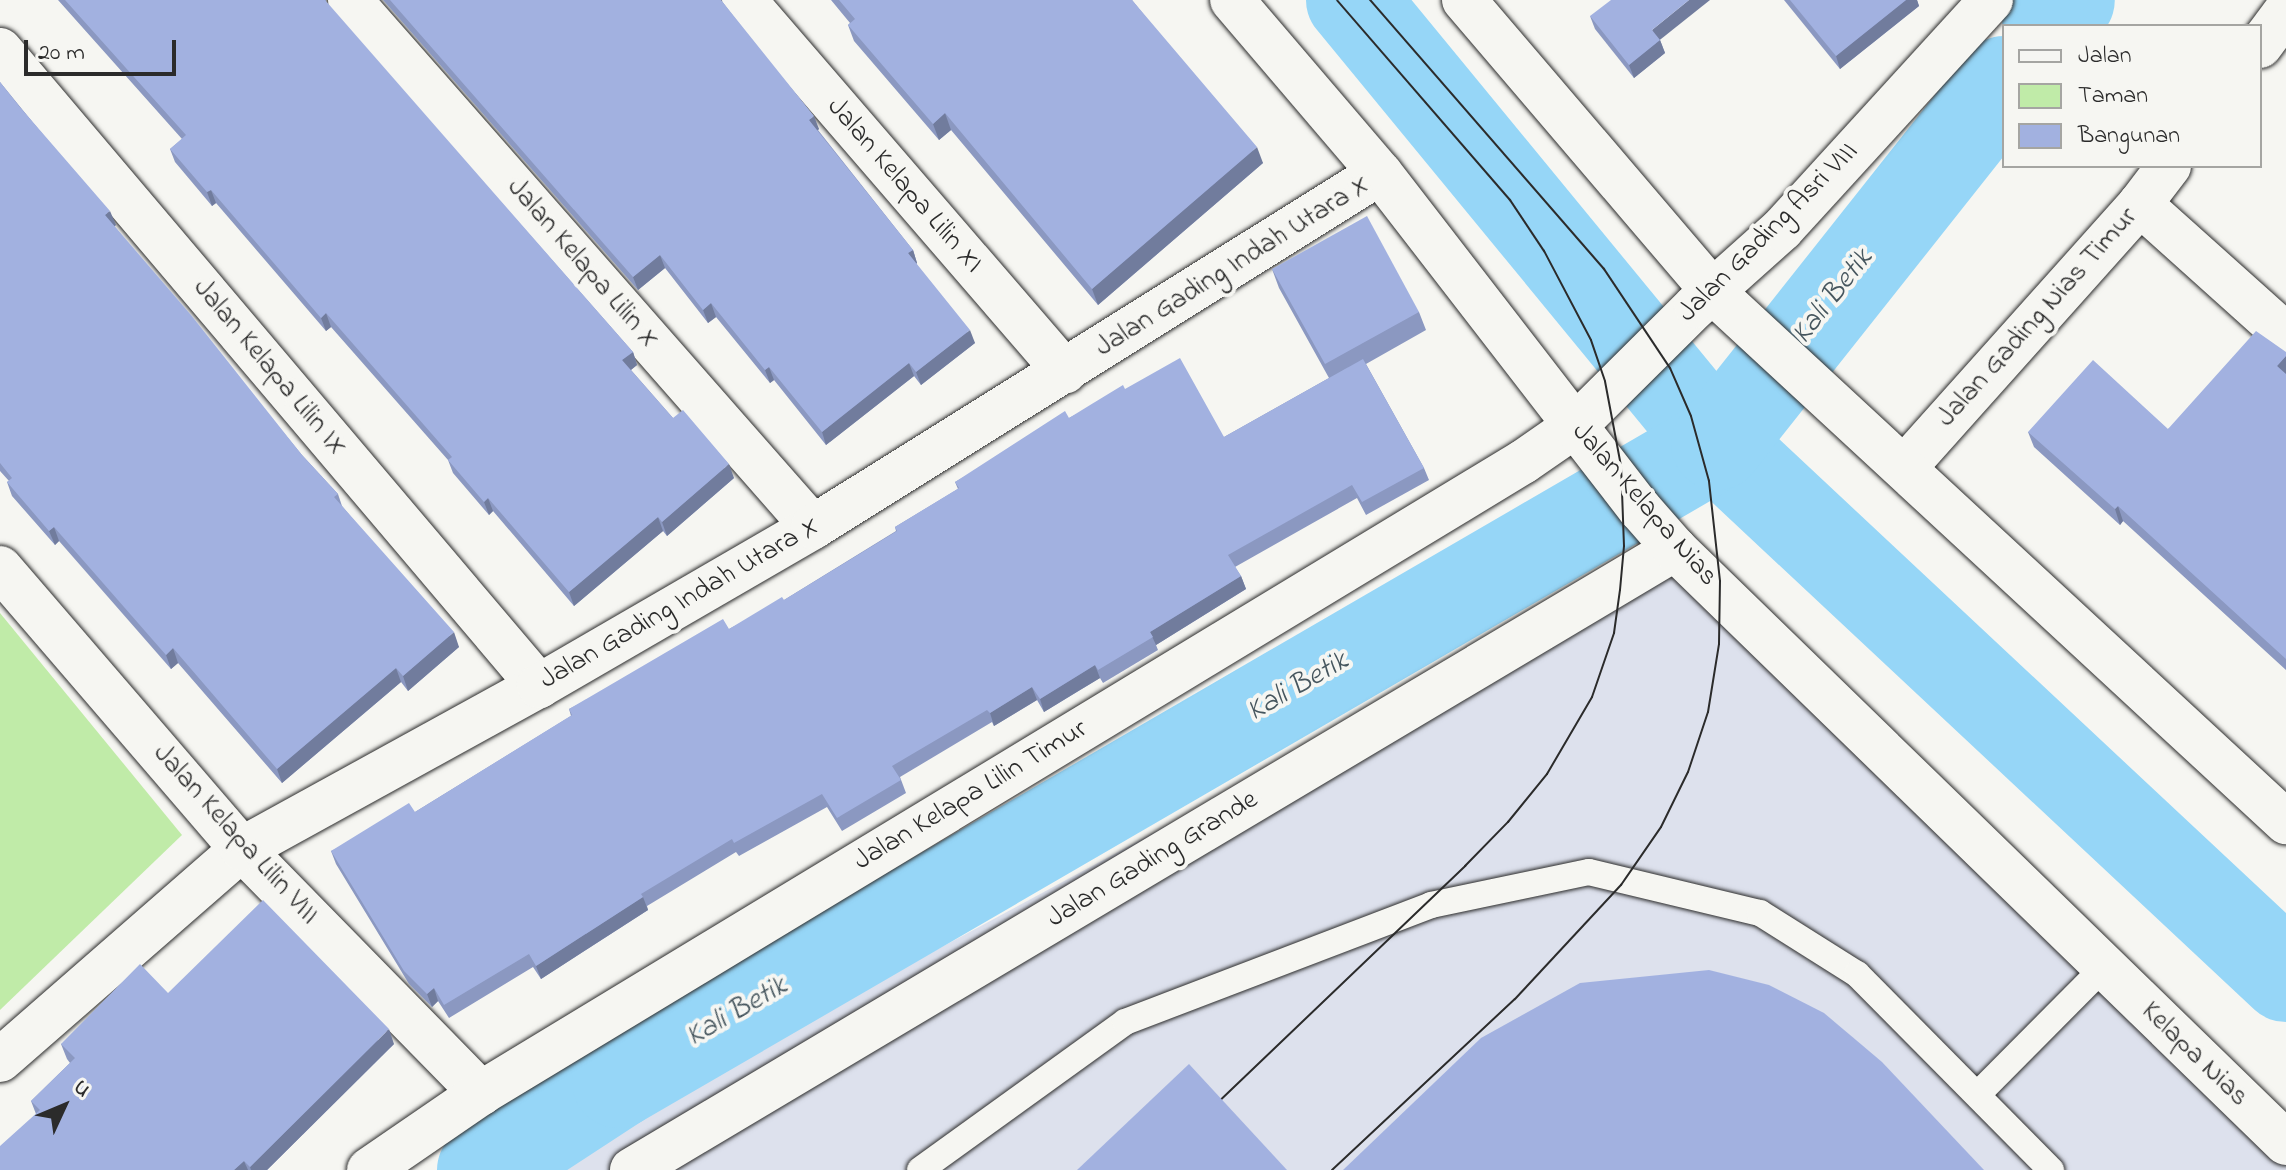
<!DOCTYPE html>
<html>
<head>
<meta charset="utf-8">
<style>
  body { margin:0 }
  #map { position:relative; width:2286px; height:1170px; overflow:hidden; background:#f6f6f2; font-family:"Indie Flower",sans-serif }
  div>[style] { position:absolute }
  .built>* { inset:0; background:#dde1ed }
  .green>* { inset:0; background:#c0eba8 }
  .river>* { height:92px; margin:-46px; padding:0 46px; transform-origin:46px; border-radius:46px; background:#96d6f7 }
  .roads { filter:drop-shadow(0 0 2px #2b2b2b) drop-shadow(0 0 2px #2b2b2b) }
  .lane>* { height:26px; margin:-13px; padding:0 13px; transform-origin:13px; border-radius:13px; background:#f6f6f2 }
  .street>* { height:44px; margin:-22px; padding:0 22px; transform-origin:22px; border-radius:22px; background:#f6f6f2 }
  .secondary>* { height:44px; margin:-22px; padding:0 22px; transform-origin:22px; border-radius:22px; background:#f6f6f2 }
  .tram>* { height:2px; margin:-1px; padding:0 1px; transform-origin:1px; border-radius:1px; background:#2b2b2b }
  .wall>* { inset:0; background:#8b98c1 }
  .shaded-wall>* { inset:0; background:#717c9d }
  .building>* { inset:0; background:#a2b1e0 }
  span { translate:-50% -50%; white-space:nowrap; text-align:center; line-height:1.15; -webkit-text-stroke:8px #f6f6f2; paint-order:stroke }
  .street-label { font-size:28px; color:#2b2b2b }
  .water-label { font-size:30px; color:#46565e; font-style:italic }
  .legend { position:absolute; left:2002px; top:24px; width:260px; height:144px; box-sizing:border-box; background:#f6f6f2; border:2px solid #a5a5a2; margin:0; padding:10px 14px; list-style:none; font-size:24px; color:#2b2b2b }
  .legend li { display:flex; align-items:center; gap:16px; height:40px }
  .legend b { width:40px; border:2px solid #a5a5a2 }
  .north { position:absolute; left:24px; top:1066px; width:80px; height:80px; -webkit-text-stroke:6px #f6f6f2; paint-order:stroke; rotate:46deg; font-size:22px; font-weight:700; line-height:32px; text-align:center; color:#2b2b2b }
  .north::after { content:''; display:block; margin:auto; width:28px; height:36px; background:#2b2b2b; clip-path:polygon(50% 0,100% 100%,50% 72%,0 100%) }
  .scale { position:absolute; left:24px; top:40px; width:152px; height:36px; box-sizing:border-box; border:4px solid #2b2b2b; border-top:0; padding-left:10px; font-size:24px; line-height:28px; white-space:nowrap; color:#2b2b2b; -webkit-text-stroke:6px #f6f6f2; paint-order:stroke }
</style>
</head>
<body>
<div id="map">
  <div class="built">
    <div style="clip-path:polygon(1675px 552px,2286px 1142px,2286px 1170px,560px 1170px,730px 1061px)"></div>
  </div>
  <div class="green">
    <div style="clip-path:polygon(0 613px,182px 835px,0 1010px)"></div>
  </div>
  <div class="river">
    <div style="left:1352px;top:0;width:575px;rotate:50.58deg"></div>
    <div style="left:1717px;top:444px;width:779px;rotate:43.08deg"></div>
    <div style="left:2048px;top:26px;width:33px;rotate:-51deg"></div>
    <div style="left:483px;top:1170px;width:161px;rotate:-33.1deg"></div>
    <div style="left:618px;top:1082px;width:1271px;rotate:-30.14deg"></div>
    <div style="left:1717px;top:444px;width:462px;rotate:-51.6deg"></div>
  </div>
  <div class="roads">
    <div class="lane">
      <div style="left:1978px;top:1094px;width:177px;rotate:-45.2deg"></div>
      <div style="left:920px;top:1170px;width:253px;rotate:-35.8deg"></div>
      <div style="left:1125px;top:1022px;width:328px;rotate:-20.9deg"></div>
      <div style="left:1431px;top:905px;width:161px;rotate:-11.8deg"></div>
      <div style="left:1589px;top:872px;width:176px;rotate:13.5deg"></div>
      <div style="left:1760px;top:913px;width:115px;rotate:32.2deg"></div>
      <div style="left:1857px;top:974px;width:276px;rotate:45.3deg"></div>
    </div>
    <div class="street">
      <div style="left:350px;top:0;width:701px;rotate:48.7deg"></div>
      <div style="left:744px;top:0;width:491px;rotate:49.2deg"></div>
      <div style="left:2260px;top:46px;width:44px;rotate:-53.4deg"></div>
      <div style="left:0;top:50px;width:834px;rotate:49.72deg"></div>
      <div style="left:2140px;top:204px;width:196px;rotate:41.9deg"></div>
      <div style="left:1905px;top:467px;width:353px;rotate:-48.2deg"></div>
      <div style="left:2140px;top:204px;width:48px;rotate:-52.7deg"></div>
      <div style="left:0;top:568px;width:371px;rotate:49.3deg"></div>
      <div style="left:242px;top:849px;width:342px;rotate:45.6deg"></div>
      <div style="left:0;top:1060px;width:321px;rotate:-41.1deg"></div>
      <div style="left:242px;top:849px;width:339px;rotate:-28.8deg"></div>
      <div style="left:539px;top:686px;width:317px;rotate:-30.1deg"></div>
      <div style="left:813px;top:527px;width:668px;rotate:-31.98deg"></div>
      <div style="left:369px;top:1170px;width:136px;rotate:-34.5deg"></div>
      <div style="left:481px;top:1093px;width:1218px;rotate:-31.2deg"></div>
      <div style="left:1523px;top:462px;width:63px;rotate:-34.7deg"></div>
      <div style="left:1575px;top:426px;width:170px;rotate:-44.8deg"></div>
      <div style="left:1696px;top:306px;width:115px;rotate:-41.8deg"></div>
      <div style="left:1782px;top:229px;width:310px;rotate:-47.6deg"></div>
      <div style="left:632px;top:1170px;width:1214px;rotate:-30.77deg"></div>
    </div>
    <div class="secondary">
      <div style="left:1232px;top:0;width:228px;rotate:49.5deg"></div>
      <div style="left:1380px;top:173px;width:425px;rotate:52.3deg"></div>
      <div style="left:1640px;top:509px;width:53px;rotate:48.8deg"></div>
      <div style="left:1675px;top:549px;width:852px;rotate:44.19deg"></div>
      <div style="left:1464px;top:0;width:384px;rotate:49.5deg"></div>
      <div style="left:1713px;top:292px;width:781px;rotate:42.77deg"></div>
    </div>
  </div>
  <div class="tram">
    <div style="left:1211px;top:1109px;width:352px;rotate:-43.7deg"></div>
    <div style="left:1465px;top:866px;width:62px;rotate:-45.7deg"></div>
    <div style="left:1508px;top:822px;width:62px;rotate:-50.9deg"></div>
    <div style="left:1547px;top:774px;width:89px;rotate:-59.7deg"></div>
    <div style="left:1592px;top:697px;width:68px;rotate:-71deg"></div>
    <div style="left:1614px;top:633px;width:43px;rotate:-82.1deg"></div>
    <div style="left:1620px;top:590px;width:44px;rotate:-84.8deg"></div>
    <div style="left:1624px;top:546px;width:80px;rotate:-92.1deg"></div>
    <div style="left:1621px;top:466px;width:86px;rotate:-100.7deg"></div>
    <div style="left:1605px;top:381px;width:43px;rotate:-108.9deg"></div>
    <div style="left:1591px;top:340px;width:101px;rotate:-117.8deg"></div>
    <div style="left:1544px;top:251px;width:61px;rotate:-123.7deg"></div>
    <div style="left:1510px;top:200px;width:264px;rotate:-130.9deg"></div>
    <div style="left:1332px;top:1170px;width:250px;rotate:-43.1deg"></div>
    <div style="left:1515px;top:999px;width:156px;rotate:-47.1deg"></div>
    <div style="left:1621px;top:885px;width:70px;rotate:-55.4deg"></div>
    <div style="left:1661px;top:827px;width:61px;rotate:-63.9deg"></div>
    <div style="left:1688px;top:772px;width:63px;rotate:-71.6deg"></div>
    <div style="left:1708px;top:712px;width:69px;rotate:-80.8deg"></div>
    <div style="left:1719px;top:644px;width:63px;rotate:-89.1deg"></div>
    <div style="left:1720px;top:581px;width:101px;rotate:-96.3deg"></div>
    <div style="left:1709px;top:481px;width:67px;rotate:-105.5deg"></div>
    <div style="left:1691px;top:416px;width:52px;rotate:-113.6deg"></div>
    <div style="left:1670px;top:368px;width:119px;rotate:-123.7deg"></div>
    <div style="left:1604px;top:269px;width:357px;rotate:-131deg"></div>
  </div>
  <div class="wall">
    <div style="clip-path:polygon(58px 0,326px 0,326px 3px,633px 352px,637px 365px,631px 370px,673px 418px,734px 478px,667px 536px,663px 531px,574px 606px,493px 511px,489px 515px,453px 473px,448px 460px,331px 327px,326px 331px,216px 203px,212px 206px,175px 162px,170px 149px,182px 139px)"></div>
    <div style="clip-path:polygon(383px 0,721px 0,819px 129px,818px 130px,913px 250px,917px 263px,916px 264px,975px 343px,921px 385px,914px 376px,826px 445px,774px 380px,770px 383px,716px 317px,708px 323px,665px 268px,638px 290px)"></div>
    <div style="clip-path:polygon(831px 0,1132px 0,1263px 163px,1098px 305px,951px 130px,939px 140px,854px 41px,848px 25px,850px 23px)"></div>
    <div style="clip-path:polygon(1784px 0,1917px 0,1919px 6px,1840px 69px)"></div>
    <div style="clip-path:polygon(1590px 16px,1660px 40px,1665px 53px,1634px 78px,1595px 29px)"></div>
    <div style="clip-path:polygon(0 82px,116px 225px,114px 226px,302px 455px,338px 494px,342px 506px,459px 647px,408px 691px,401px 682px,282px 783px,178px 663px,171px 669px,59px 541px,55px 545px,12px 496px,7px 482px,9px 481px,0 471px)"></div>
    <div style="clip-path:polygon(1272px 269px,1419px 312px,1426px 330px,1366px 364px,1424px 468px,1429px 480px,1366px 515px,1357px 498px,1235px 567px,1241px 576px,1246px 589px,1156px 645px,1158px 650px,1103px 683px,1100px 678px,1044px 712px,1037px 700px,994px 726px,992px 722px,900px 777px,906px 793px,842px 831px,827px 807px,739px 856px,736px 852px,647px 906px,648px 910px,541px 979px,533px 967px,449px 1018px,438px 1001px,432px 1007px,409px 984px,336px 864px,331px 851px,415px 812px,571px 716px,569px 709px,729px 629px,784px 600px,896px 531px,895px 527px,958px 489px,955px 482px,1069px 418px,1125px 389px,1224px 437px,1329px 378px,1279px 288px)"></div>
    <div style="clip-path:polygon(2286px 352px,2286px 670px,2123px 521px,2120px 525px,2034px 447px,2028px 432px,2168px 429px)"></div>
    <div style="clip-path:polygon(168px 993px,394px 1044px,267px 1170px,0 1170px,36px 1114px,31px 1101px,70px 1063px,67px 1059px,61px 1044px)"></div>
  </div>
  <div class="shaded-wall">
    <div style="clip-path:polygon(1689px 0,1710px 0,1656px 43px,1652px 30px)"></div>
    <div style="clip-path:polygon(1906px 0,1917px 0,1919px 6px,1840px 69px,1836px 56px)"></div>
    <div style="clip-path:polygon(1660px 40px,1665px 53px,1634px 78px,1629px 65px)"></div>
    <div style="clip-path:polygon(945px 113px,951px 130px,939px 140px,933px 124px)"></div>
    <div style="clip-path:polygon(814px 116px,819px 129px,814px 133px,809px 120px)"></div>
    <div style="clip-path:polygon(1257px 147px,1263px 163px,1098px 305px,1092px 289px)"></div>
    <div style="clip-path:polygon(211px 190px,216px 203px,212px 206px,207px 192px)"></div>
    <div style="clip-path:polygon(110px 211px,116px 225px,110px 230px,105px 215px)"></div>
    <div style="clip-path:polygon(913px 250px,917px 263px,913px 267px,908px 253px)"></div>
    <div style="clip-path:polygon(660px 255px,665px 268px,638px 290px,633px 277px)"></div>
    <div style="clip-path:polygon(711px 303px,716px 317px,708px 323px,703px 310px)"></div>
    <div style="clip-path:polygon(326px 313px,331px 327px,326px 331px,321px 318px)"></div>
    <div style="clip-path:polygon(970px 330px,975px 343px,921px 385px,916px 372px)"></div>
    <div style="clip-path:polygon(633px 352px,637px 365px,627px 373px,622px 360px)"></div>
    <div style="clip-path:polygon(2286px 356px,2286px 377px,2277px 366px)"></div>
    <div style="clip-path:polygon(909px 363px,914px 376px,826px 445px,822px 432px)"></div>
    <div style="clip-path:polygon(769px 367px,774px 380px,770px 383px,765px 370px)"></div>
    <div style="clip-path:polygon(729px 464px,734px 478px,667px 536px,662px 522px)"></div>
    <div style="clip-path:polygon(488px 498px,493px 511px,489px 515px,484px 502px)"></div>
    <div style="clip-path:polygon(2118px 506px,2123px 521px,2120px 525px,2115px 509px)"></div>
    <div style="clip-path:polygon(658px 517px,663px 531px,574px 606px,569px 592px)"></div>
    <div style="clip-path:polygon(54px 527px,59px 541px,55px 545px,49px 531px)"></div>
    <div style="clip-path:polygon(1241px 576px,1246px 589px,1156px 645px,1150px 632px)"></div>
    <div style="clip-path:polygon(454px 632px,459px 647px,408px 691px,403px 676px)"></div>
    <div style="clip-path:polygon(173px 648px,178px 663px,171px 669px,166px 655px)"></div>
    <div style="clip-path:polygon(1095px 665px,1100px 678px,1044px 712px,1040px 699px)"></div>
    <div style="clip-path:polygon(396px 668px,401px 682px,282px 783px,277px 769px)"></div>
    <div style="clip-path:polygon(1032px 687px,1037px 700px,994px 726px,990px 713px)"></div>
    <div style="clip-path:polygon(643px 897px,648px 910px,541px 979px,536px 966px)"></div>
    <div style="clip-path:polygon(434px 988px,438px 1001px,432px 1007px,427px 994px)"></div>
    <div style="clip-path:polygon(389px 1029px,394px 1044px,267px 1170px,251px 1170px,250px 1167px)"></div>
    <div style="clip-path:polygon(244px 1161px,248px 1170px,234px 1170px)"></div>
  </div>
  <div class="building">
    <div style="clip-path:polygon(65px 0,325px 0,633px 352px,622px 360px,673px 418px,683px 410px,729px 464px,662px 522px,658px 517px,569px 592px,488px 498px,484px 502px,448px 460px,452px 457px,326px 313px,321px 318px,211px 190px,207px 192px,170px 149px,186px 135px)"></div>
    <div style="clip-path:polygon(390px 0,721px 0,814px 116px,809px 120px,913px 250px,908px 253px,970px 330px,916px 372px,909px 363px,822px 432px,769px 367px,765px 370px,711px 303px,703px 310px,660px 255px,633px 277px)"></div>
    <div style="clip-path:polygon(839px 0,1132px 0,1257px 147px,1092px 289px,945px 113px,933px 124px,848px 25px,855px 19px)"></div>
    <div style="clip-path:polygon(1611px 0,1689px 0,1652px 30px,1660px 40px,1629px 65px,1590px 16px)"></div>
    <div style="clip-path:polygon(1790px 0,1906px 0,1836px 56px)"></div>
    <div style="clip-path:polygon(0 82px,19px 106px,110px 211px,105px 215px,191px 315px,302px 455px,338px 494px,334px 497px,454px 632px,403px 676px,396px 668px,277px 769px,173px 648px,166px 655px,54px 527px,49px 531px,7px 482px,12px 478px,0 463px)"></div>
    <div style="clip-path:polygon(1367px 216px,1419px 312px,1325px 364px,1272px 269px)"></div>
    <div style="clip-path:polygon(2256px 331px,2286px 352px,2286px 356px,2277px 366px,2286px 374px,2286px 659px,2118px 506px,2115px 509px,2028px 432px,2093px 360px,2168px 429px)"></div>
    <div style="clip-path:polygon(1180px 358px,1224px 437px,1363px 359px,1424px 468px,1362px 502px,1352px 485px,1228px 555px,1241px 576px,1150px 632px,1153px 637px,1098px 670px,1095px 665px,1040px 699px,1032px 687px,990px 713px,987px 710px,892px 766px,901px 780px,837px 818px,822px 794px,734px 843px,732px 839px,641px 894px,643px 897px,536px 966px,529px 954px,444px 1005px,434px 988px,427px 994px,404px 971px,331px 851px,409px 803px,415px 812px,572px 715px,569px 709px,723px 619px,729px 629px,782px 597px,784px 600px,897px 531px,895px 527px,959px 488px,955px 482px,1065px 411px,1069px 418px,1123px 385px,1125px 389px)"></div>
    <div style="clip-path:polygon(263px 900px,389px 1029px,250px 1167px,244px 1161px,234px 1170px,0 1170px,0 1146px,40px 1110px,31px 1101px,75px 1058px,61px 1044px,140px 964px,168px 993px)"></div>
    <div style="clip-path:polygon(1709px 970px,1769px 985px,1824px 1013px,1882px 1062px,1984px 1170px,1343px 1170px,1481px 1038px,1580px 983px)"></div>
    <div style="clip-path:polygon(1189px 1064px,1287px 1170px,1077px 1170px)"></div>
  </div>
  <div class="street-label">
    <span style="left:904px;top:186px;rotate:49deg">Jalan Kelapa Lilin XI</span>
    <span style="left:1769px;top:233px;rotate:-45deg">Jalan Gading Asri VIII</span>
    <span style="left:582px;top:264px;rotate:49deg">Jalan Kelapa Lilin X</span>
    <span style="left:1233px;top:267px;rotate:-32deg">Jalan Gading Indah Utara X</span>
    <span style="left:2038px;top:318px;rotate:-48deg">Jalan Gading Nias Timur</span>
    <span style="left:269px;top:368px;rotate:50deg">Jalan Kelapa Lilin IX</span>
    <span style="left:1644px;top:505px;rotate:49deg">Jalan Kelapa Nias</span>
    <span style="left:680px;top:604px;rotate:-30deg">Jalan Gading Indah Utara X</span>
    <span style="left:971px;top:796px;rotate:-31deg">Jalan Kelapa Lilin Timur</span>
    <span style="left:235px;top:835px;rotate:48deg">Jalan Kelapa Lilin VIII</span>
    <span style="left:1153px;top:860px;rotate:-31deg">Jalan Gading Grande</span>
    <span style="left:2194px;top:1055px;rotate:44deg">Kelapa Nias</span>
  </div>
  <div class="water-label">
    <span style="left:1833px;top:297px;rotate:-52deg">Kali Betik</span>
    <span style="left:1298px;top:687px;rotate:-30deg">Kali Betik</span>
    <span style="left:737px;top:1012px;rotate:-30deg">Kali Betik</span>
  </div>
  <ul class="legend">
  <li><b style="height:10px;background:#f6f6f2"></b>Jalan</li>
  <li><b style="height:22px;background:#c0eba8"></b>Taman</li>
  <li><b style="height:22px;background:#a2b1e0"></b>Bangunan</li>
  </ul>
  <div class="north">U</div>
  <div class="scale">20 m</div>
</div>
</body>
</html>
